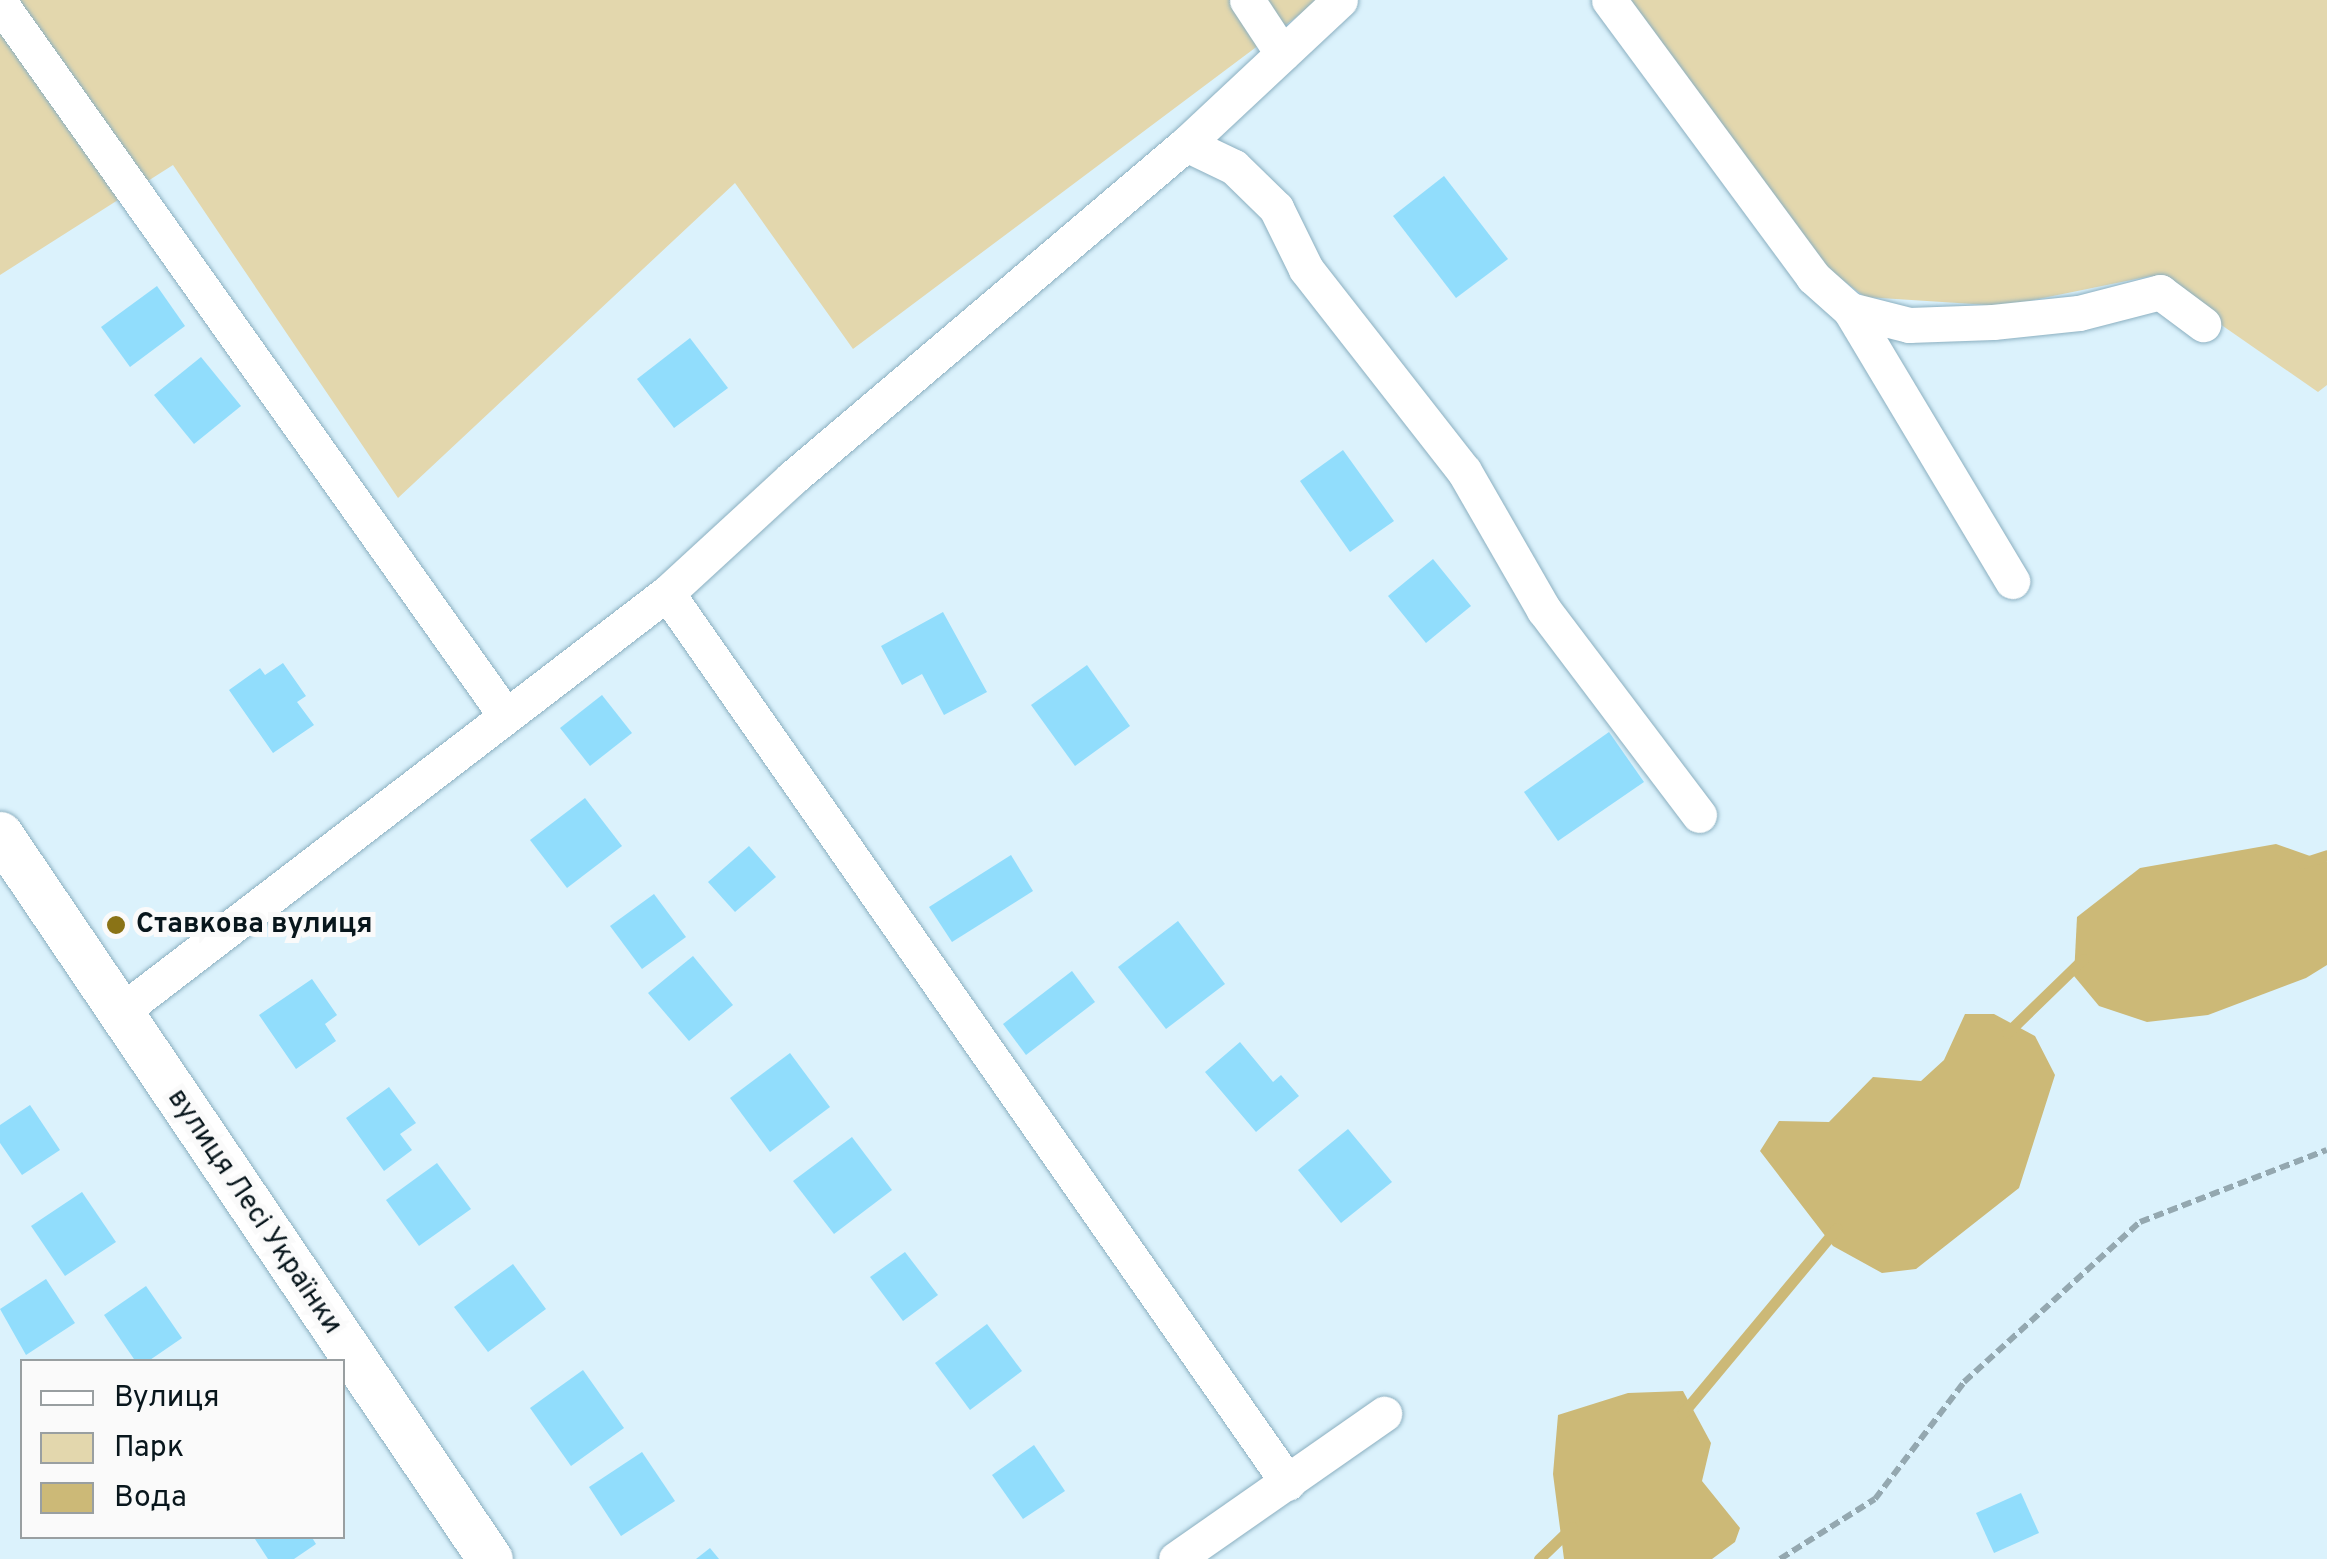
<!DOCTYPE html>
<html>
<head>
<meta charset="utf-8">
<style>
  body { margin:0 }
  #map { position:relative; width:2327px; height:1559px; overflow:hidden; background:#dbf2fc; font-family:Overpass,sans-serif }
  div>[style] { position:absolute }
  .green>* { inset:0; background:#e3d7ad }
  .water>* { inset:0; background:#ccb977 }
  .stream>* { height:11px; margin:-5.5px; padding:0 5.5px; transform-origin:5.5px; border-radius:5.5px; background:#ccb977 }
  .building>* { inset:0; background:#91ddfc }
  .path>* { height:6px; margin-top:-3px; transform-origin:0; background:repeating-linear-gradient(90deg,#94a8b0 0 10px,transparent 0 15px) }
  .roads { filter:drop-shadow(0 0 2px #8bafc0) drop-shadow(0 0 2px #8bafc0) }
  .minor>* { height:35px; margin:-17.5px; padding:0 17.5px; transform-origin:17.5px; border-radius:17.5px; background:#fff }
  .tertiary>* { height:45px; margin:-22.5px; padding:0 22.5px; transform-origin:22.5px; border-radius:22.5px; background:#fff }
  .dots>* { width:28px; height:28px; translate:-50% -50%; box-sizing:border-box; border:5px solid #fafafa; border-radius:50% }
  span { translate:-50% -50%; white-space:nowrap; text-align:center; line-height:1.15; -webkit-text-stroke:10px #fafafa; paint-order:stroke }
  .poi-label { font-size:28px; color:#08161c; font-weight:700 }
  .left { translate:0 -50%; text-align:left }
  .street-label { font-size:28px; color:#08161c }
  .legend { position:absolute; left:20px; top:1359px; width:325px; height:180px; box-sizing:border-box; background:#fafafa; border:2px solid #999fa1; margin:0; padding:12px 18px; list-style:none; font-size:30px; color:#08161c }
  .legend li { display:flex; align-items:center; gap:20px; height:50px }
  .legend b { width:50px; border:2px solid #999fa1 }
</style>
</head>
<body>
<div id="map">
  <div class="green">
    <div style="clip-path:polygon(0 0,1319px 0,853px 349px,735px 183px,398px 498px,173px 165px,0 275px)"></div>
    <div style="clip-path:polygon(1631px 0,2327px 0,2327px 385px,2318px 392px,2151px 276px,2004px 306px,1865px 297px,1824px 266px)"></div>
  </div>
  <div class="water">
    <div style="clip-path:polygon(2276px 844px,2327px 862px,2327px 965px,2306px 978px,2208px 1015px,2147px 1022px,2099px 1006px,2074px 976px,2077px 917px,2140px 868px)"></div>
    <div style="clip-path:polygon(1965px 1014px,1994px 1014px,2035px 1036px,2055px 1075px,2019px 1188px,1916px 1269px,1882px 1273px,1833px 1246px,1760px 1151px,1779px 1121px,1829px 1122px,1873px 1077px,1921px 1081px,1944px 1060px)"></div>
    <div style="clip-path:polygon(1683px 1391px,1711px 1443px,1702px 1481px,1740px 1528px,1735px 1542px,1712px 1559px,1564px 1559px,1553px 1474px,1558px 1415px,1628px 1393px)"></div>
  </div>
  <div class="stream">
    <div style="left:2303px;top:863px;width:25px;rotate:-18deg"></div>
    <div style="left:2007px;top:1033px;width:106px;rotate:-44.2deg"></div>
    <div style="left:1682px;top:1414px;width:242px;rotate:-50.2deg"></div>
    <div style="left:1539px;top:1559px;width:46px;rotate:-44.1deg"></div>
  </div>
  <div class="building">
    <div style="clip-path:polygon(1444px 176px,1508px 259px,1456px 298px,1393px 216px)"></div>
    <div style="clip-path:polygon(157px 286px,185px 326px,130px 367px,101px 327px)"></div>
    <div style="clip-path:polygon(690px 338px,728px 388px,674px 428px,637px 379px)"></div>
    <div style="clip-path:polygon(201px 357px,241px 406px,194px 444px,154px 395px)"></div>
    <div style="clip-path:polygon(1343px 450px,1394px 521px,1350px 552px,1300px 481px)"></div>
    <div style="clip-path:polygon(1433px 559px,1471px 606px,1426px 643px,1388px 596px)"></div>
    <div style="clip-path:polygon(943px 612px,987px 692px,944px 715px,922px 674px,902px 685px,881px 646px)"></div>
    <div style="clip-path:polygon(283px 663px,306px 696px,297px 702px,314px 725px,273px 753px,229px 690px,260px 668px,265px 675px)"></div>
    <div style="clip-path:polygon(1087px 665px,1130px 726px,1075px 766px,1031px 705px)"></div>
    <div style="clip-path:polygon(602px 695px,632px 733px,590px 766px,560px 728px)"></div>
    <div style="clip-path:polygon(1609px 732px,1644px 782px,1558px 841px,1524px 792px)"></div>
    <div style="clip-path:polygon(585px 798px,622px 846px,567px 888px,530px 840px)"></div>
    <div style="clip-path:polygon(749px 846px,776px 877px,735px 912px,708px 882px)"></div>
    <div style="clip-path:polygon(1011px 855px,1033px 891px,952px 942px,929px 907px)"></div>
    <div style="clip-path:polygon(654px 894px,686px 937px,642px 969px,610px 926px)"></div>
    <div style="clip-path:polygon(1178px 921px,1225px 984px,1166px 1029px,1118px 967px)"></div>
    <div style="clip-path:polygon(693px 956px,733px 1005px,689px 1041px,648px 993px)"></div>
    <div style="clip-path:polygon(1072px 971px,1095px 1002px,1026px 1055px,1003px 1024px)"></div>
    <div style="clip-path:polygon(312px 979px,337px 1015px,325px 1024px,336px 1041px,296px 1069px,259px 1015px)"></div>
    <div style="clip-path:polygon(1240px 1042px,1273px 1082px,1281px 1075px,1299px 1096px,1256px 1132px,1205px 1072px)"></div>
    <div style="clip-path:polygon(790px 1053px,830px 1107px,770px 1152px,730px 1098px)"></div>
    <div style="clip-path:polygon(389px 1087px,416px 1123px,400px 1134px,412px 1150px,384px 1171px,346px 1118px)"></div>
    <div style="clip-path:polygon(30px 1105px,60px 1150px,22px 1175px,0 1143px,0 1125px)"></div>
    <div style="clip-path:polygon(1348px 1129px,1392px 1182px,1341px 1223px,1298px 1170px)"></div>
    <div style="clip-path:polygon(852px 1137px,892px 1190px,834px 1234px,793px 1181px)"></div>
    <div style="clip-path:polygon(437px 1163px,471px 1209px,419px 1246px,386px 1200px)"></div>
    <div style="clip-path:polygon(82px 1192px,116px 1242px,65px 1276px,31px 1226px)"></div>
    <div style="clip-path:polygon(905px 1252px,938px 1295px,903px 1321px,870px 1277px)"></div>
    <div style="clip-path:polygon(513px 1264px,546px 1309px,488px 1352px,454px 1307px)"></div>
    <div style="clip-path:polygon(46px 1279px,75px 1323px,26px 1355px,0 1309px)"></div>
    <div style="clip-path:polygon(146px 1286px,182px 1338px,147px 1362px,136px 1362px,104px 1315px)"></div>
    <div style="clip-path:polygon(987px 1324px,1022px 1371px,970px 1410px,935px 1363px)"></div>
    <div style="clip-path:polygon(583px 1370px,624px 1428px,571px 1466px,530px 1408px)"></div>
    <div style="clip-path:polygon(1034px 1445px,1065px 1491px,1023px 1519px,992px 1475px)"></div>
    <div style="clip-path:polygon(642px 1452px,675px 1501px,621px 1536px,589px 1487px)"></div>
    <div style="clip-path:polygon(2021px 1493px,2039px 1533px,1994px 1553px,1976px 1513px)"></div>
    <div style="clip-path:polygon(253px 1536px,311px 1536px,316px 1544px,294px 1559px,268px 1559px)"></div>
    <div style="clip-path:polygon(710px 1548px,719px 1559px,696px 1559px)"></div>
  </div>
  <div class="path">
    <div style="left:1780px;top:1559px;width:112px;rotate:-32.3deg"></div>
    <div style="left:1875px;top:1499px;width:147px;rotate:-52.7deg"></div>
    <div style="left:1964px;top:1382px;width:238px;rotate:-42.3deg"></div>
    <div style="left:2140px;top:1222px;width:200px;rotate:-21.1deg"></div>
  </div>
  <div class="roads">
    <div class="minor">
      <div style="left:1247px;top:0;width:64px;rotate:56.6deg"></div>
      <div style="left:1609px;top:0;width:344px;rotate:53.6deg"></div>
      <div style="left:1813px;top:277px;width:50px;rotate:41.7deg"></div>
      <div style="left:1850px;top:310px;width:61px;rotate:14.3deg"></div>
      <div style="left:1909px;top:325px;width:84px;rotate:-2deg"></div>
      <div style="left:1993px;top:322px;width:86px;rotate:-6deg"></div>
      <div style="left:2079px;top:313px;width:84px;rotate:-14.5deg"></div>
      <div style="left:2160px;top:292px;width:54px;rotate:36.7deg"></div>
      <div style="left:0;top:3px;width:874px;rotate:54.64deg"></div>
      <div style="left:1186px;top:144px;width:53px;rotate:25.6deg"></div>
      <div style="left:1234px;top:167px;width:59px;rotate:44.3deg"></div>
      <div style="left:1276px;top:208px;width:68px;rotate:63.8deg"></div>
      <div style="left:1306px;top:269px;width:256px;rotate:52deg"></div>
      <div style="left:1464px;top:471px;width:160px;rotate:60.1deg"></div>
      <div style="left:1544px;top:610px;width:257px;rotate:52.9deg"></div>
      <div style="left:1850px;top:310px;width:316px;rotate:59.1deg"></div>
      <div style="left:667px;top:593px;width:1085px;rotate:55.09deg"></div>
      <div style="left:119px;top:1013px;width:690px;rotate:-37.47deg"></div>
      <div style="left:667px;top:593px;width:170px;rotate:-42.6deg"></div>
      <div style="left:792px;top:478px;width:517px;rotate:-40.29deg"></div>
      <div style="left:1186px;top:144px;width:211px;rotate:-43.1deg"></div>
      <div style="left:1176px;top:1559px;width:254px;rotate:-34.9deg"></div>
    </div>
    <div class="tertiary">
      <div style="left:0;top:834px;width:875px;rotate:55.95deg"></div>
    </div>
  </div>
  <div class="dots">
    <div style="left:116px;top:925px;background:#8a7316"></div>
  </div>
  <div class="poi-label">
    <span class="left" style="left:136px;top:925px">Ставкова вулиця</span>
  </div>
  <div class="street-label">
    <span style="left:254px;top:1212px;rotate:56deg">вулиця Лесі Українки</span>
  </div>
  <ul class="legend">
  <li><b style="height:12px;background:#fff"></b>Вулиця</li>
  <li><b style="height:28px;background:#e3d7ad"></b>Парк</li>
  <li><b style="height:28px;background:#ccb977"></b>Вода</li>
  </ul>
</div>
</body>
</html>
